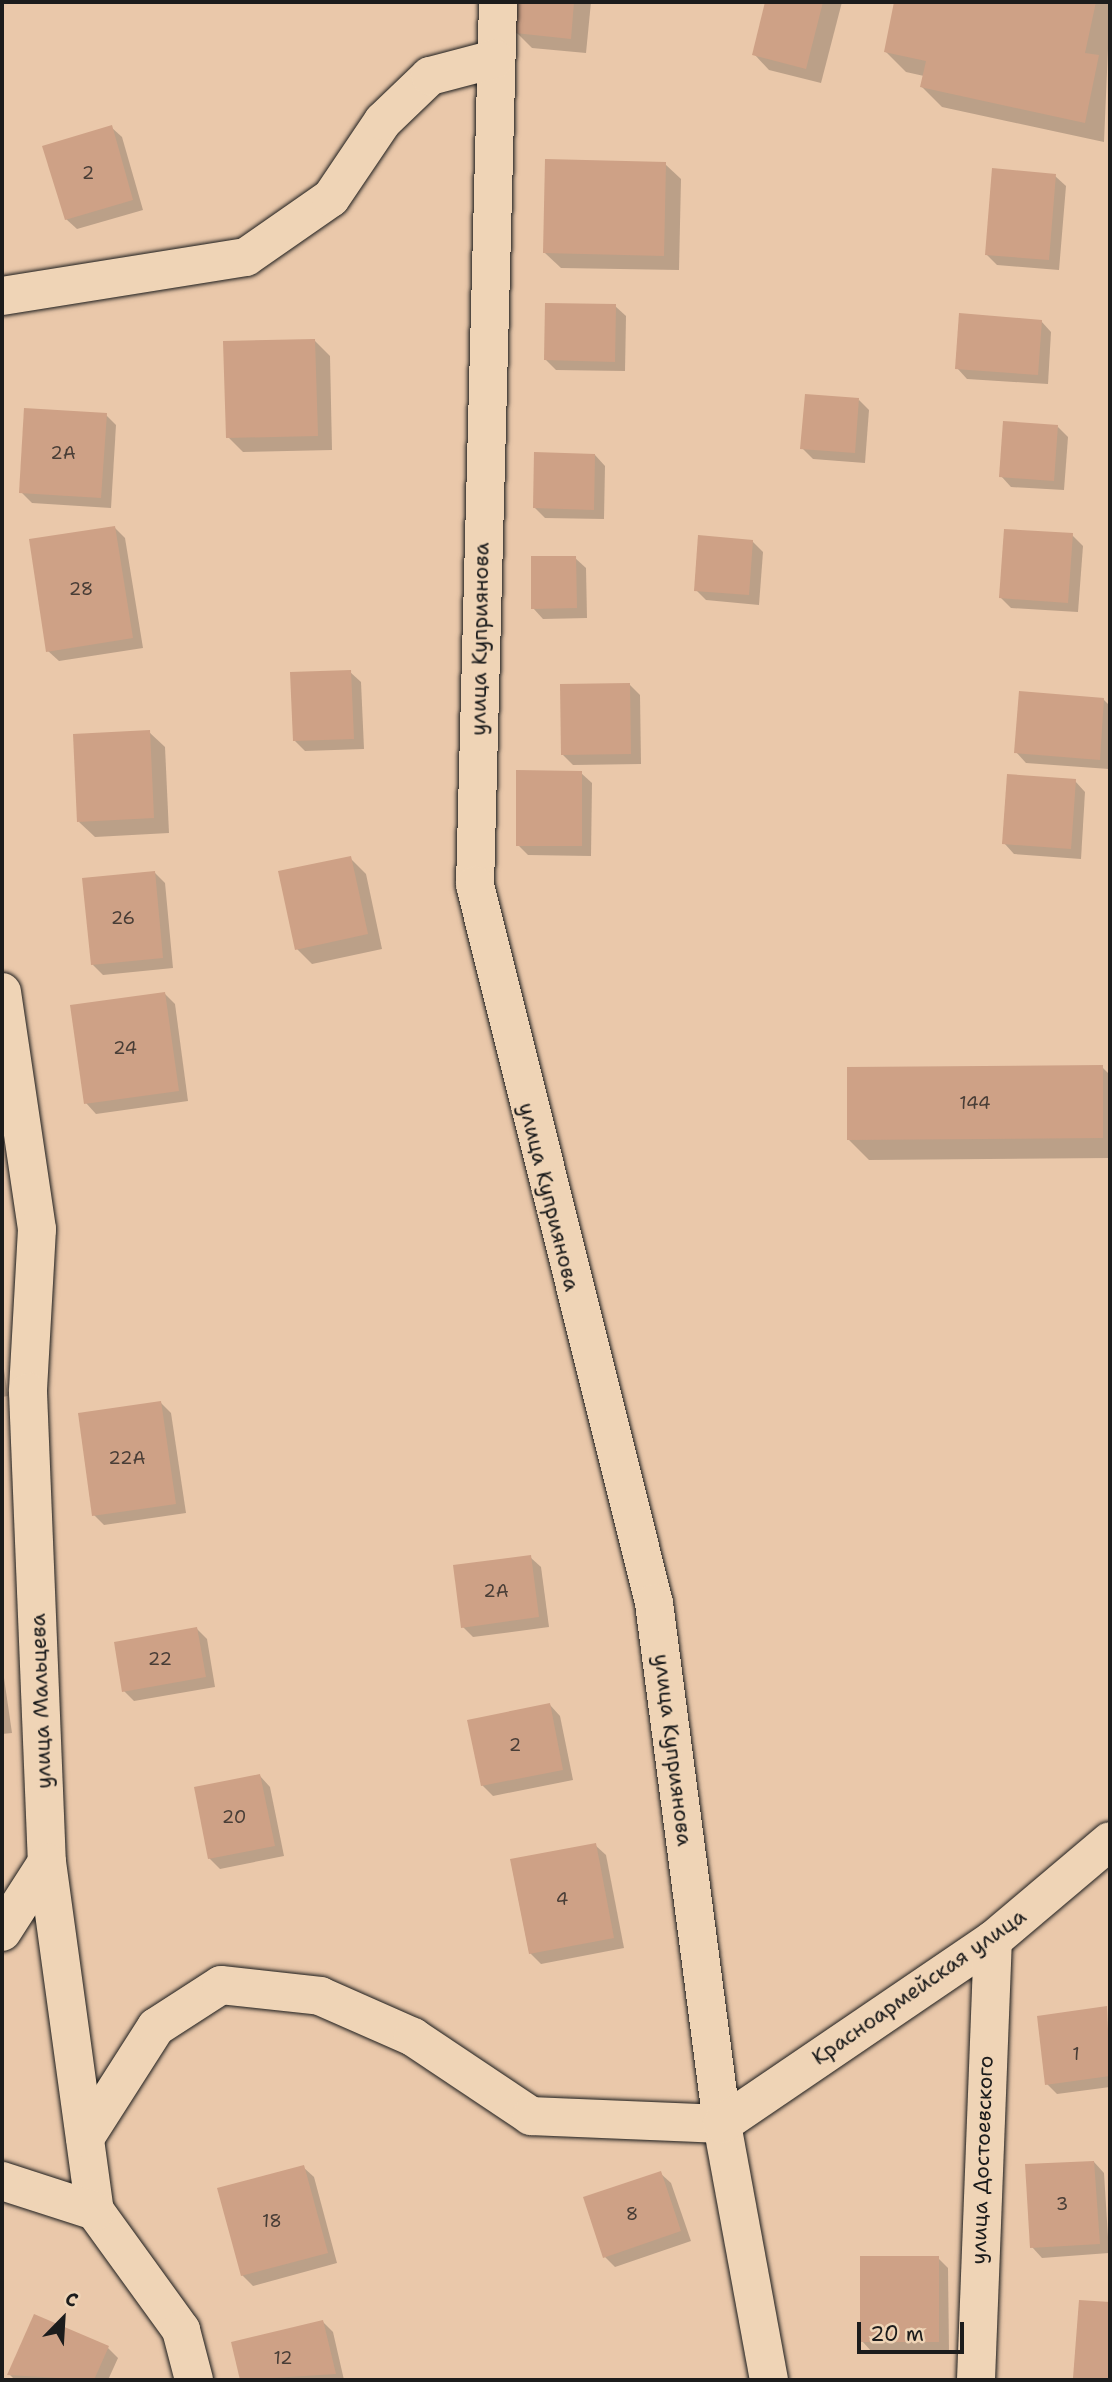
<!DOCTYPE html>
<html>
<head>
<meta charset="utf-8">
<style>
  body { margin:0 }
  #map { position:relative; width:1112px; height:2382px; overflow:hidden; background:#eac8aa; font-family:"Shantell Sans",sans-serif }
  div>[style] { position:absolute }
  .shadow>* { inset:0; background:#0003 }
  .building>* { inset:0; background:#cea186 }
  .roads { filter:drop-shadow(0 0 2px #1c1c1c) drop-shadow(0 0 2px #1c1c1c) }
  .minor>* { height:38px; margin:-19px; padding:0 19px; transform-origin:19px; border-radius:19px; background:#efd4b6 }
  span { translate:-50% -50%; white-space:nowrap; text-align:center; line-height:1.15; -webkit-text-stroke:5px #efd4b6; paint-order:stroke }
  .number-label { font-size:18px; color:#483d36 }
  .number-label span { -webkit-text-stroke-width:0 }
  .street-label { font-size:21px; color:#1c1c1c }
  .frame { position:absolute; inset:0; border:4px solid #1c1c1c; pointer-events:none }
  .north { position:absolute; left:28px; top:2284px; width:70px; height:70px; -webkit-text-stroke:5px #efd4b6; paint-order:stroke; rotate:24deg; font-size:19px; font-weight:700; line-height:28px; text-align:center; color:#1c1c1c }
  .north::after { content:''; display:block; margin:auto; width:24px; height:32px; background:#1c1c1c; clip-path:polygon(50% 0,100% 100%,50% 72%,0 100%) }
  .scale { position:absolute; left:857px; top:2322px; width:107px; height:32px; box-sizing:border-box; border:4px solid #1c1c1c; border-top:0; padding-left:9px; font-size:21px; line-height:24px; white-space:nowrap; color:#1c1c1c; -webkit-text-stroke:5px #efd4b6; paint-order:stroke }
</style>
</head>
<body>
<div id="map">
  <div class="shadow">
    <div style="clip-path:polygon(520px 2px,591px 2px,586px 53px,532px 48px,517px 33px)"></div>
    <div style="clip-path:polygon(767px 2px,842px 2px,821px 83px,769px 70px,754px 54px)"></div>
    <div style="clip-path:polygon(896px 2px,1110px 2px,1104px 142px,942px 107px,922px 87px,924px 76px,906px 72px,886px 52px)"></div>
    <div style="clip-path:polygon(111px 127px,122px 137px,143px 210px,77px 229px,66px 219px)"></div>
    <div style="clip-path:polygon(665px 164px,681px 179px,679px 270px,561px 268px,545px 253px)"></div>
    <div style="clip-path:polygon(1055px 176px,1066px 186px,1059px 270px,997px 265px,987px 255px)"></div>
    <div style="clip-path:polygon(615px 306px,626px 316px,625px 371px,556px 370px,546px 360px)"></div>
    <div style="clip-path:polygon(1041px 321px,1051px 332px,1048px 384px,967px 379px,957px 368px)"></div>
    <div style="clip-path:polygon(314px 340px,330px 356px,332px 450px,243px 452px,228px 437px)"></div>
    <div style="clip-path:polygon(859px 400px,869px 410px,865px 463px,813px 459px,802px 448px)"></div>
    <div style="clip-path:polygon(106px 415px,116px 425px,111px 508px,32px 503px,21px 492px)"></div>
    <div style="clip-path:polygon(1058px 427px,1068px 437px,1064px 490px,1011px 487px,1001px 476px)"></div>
    <div style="clip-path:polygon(595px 455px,605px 466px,604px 519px,545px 518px,534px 507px)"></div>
    <div style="clip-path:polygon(115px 528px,125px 538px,143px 648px,59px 661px,48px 651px)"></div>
    <div style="clip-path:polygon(1072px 535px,1083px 546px,1078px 612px,1011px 608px,1001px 598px)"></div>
    <div style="clip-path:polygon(752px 541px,763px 552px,759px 605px,706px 600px,696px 590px)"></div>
    <div style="clip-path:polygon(575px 558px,586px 568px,587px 618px,543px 619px,533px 608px)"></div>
    <div style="clip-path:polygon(350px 672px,361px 682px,364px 749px,305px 751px,294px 740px)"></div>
    <div style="clip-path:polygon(630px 685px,640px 695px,641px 764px,573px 765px,562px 754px)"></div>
    <div style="clip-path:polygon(1103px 699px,1110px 706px,1109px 769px,1026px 763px,1016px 752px)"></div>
    <div style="clip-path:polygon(149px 732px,165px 747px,169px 833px,95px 837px,79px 822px)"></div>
    <div style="clip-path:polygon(581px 773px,592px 783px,591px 856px,528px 855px,518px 845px)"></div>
    <div style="clip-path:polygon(1075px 781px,1085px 792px,1081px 859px,1014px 854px,1004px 843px)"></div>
    <div style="clip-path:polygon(350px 858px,366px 874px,382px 949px,312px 964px,297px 949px)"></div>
    <div style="clip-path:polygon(154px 872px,165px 883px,173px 968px,103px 975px,92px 964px)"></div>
    <div style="clip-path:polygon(165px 994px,175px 1004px,188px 1101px,96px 1114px,86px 1103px)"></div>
    <div style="clip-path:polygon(1102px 1067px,1110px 1075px,1110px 1158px,869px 1160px,849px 1140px)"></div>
    <div style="clip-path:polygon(2px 1356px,8px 1396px,2px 1397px)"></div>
    <div style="clip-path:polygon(161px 1403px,171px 1413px,186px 1513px,104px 1525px,94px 1515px)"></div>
    <div style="clip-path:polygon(530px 1557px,541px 1567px,549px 1627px,473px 1637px,463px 1627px)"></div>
    <div style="clip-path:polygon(197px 1629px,207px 1639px,215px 1687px,134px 1701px,124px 1691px)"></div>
    <div style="clip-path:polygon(2px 1664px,12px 1733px,2px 1734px)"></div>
    <div style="clip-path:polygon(550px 1705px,560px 1716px,573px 1780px,493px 1796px,482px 1785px)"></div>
    <div style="clip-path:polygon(260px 1776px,270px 1787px,284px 1856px,220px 1869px,209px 1858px)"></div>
    <div style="clip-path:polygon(595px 1845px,606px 1855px,624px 1948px,541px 1964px,530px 1953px)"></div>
    <div style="clip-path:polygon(1106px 2008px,1110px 2087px,1057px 2094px,1047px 2084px)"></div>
    <div style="clip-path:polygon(1094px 2162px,1104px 2173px,1109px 2253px,1042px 2258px,1032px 2247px)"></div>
    <div style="clip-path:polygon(303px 2167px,314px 2177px,337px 2263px,253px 2286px,242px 2275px)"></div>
    <div style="clip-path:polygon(660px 2173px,671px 2183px,691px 2241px,615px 2267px,605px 2257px)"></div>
    <div style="clip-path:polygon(938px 2258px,948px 2268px,949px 2352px,872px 2352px,862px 2341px)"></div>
    <div style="clip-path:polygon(1081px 2302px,1110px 2304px,1110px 2380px,1075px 2378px)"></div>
    <div style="clip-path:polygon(323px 2322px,333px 2332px,344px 2380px,242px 2380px,233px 2343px)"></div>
    <div style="clip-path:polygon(108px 2348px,118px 2358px,108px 2380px,15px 2380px,9px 2374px)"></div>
  </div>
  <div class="building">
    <div style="clip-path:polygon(518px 2px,574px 2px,571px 39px,515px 33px)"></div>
    <div style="clip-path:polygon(765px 2px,823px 2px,806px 69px,752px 55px)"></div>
    <div style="clip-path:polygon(894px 2px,1096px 2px,1085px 53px,1099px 55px,1085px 123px,920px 87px,926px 61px,884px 52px)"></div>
    <div style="clip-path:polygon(112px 125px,133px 200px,65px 220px,42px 146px)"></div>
    <div style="clip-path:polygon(545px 159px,666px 162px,664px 256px,543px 253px)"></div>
    <div style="clip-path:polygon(992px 168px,1056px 174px,1049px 260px,985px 255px)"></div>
    <div style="clip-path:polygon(545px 303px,616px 304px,615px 362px,544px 360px)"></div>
    <div style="clip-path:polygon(959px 313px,1042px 320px,1038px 375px,955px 369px)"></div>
    <div style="clip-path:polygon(315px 339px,318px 436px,226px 438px,223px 341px)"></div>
    <div style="clip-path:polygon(805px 394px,859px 398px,855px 453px,800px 449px)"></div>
    <div style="clip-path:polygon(24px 408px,107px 413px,101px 498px,19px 493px)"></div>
    <div style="clip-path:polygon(1003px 421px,1058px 425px,1054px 481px,999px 477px)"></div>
    <div style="clip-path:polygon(534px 452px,595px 454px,594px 510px,533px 508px)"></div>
    <div style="clip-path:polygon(115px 526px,133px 638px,46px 652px,29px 539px)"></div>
    <div style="clip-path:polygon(1004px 529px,1073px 533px,1068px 603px,999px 598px)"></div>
    <div style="clip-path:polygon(698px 535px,753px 540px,749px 595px,694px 591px)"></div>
    <div style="clip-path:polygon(531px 556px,576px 556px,577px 608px,531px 609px)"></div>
    <div style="clip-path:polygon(351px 670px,354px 739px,293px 741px,290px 672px)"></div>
    <div style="clip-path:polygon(630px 683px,631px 754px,561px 755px,560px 684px)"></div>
    <div style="clip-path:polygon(1019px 691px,1104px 698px,1100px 760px,1014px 753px)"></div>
    <div style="clip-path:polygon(150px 730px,154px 818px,77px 822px,73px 734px)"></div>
    <div style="clip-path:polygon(516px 770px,582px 771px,582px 846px,516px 846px)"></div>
    <div style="clip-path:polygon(1007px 774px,1076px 779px,1071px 849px,1002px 844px)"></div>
    <div style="clip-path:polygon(351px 856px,368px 934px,295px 950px,278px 871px)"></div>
    <div style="clip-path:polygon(155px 871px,163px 958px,91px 965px,82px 878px)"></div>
    <div style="clip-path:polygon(165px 992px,179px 1091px,84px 1104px,70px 1005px)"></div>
    <div style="clip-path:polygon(1103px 1065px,1103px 1138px,847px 1140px,847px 1067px)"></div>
    <div style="clip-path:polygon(161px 1401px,176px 1504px,92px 1516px,78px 1413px)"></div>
    <div style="clip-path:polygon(531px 1555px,539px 1617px,461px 1628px,453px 1565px)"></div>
    <div style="clip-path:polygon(197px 1627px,206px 1677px,122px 1692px,114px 1642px)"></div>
    <div style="clip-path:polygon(550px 1703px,563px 1770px,481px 1786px,467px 1720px)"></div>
    <div style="clip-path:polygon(260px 1774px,275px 1846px,208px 1859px,194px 1787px)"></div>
    <div style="clip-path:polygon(596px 1843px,614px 1938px,529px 1954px,510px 1859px)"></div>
    <div style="clip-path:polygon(1107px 2006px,1110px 2076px,1045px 2085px,1037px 2016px)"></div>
    <div style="clip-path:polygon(1094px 2161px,1100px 2244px,1030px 2248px,1025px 2164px)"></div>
    <div style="clip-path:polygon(304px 2165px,328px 2253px,241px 2276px,217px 2188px)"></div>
    <div style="clip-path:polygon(661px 2171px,681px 2231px,603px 2258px,583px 2197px)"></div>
    <div style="clip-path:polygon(860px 2256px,939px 2256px,939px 2342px,860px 2342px)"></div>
    <div style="clip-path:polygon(1079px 2300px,1110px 2302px,1110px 2380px,1073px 2378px)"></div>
    <div style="clip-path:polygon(34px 2314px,109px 2346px,94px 2380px,7px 2375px)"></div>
    <div style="clip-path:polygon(323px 2320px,336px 2374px,240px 2380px,231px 2342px)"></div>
  </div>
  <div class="roads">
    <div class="minor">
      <div style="left:498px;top:2px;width:883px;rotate:91.49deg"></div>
      <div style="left:475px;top:885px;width:740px;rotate:76deg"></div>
      <div style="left:654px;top:1603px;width:525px;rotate:82.56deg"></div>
      <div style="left:722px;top:2124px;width:260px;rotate:79.6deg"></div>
      <div style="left:2px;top:296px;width:247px;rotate:-9.1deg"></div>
      <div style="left:246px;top:257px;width:103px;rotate:-34.8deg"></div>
      <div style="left:331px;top:198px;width:93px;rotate:-56deg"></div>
      <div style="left:383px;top:121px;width:65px;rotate:-43.8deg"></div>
      <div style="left:430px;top:76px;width:67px;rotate:-14.7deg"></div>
      <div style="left:2px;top:992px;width:240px;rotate:81.6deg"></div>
      <div style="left:37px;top:1229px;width:163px;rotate:93.2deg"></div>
      <div style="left:28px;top:1392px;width:470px;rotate:87.7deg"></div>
      <div style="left:47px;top:1862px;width:352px;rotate:82.2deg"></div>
      <div style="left:95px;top:2211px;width:147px;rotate:54.1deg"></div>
      <div style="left:181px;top:2330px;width:52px;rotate:75.4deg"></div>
      <div style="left:2px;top:1932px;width:83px;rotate:-57.3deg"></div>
      <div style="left:85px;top:2138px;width:132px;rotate:-57.4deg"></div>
      <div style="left:156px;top:2027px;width:77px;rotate:-32.9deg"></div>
      <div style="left:221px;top:1985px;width:100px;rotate:6.3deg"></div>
      <div style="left:320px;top:1996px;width:102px;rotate:23.8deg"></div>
      <div style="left:413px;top:2037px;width:142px;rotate:33.8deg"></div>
      <div style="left:531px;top:2116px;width:191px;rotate:2.4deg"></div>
      <div style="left:722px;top:2124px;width:328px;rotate:-34.2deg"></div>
      <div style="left:993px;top:1940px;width:153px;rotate:-40.2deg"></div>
      <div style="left:2px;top:2181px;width:98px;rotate:17.9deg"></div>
      <div style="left:976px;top:2380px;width:440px;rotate:-87.8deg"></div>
    </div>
  </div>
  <div class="number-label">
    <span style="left:88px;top:173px">2</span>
    <span style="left:63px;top:453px">2А</span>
    <span style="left:81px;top:589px">28</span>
    <span style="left:123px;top:918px">26</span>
    <span style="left:125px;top:1048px">24</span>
    <span style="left:975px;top:1103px">144</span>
    <span style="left:127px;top:1458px">22А</span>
    <span style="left:496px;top:1591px">2А</span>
    <span style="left:160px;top:1659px">22</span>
    <span style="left:515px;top:1745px">2</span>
    <span style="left:234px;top:1817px">20</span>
    <span style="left:562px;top:1899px">4</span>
    <span style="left:1076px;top:2054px">1</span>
    <span style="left:1062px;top:2204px">3</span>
    <span style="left:632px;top:2214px">8</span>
    <span style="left:272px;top:2221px">18</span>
    <span style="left:283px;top:2358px">12</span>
  </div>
  <div class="street-label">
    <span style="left:480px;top:639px;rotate:-89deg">улица Куприянова</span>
    <span style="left:549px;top:1197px;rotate:76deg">улица Куприянова</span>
    <span style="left:41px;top:1701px;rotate:-92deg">улица Мальцева</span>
    <span style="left:673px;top:1750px;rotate:83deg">улица Куприянова</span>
    <span style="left:919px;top:1987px;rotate:-35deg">Красноармейская улица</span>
    <span style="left:982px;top:2160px;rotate:-88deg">улица Достоевского</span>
  </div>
  <div class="frame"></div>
  <div class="north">С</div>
  <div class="scale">20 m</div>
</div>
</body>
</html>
